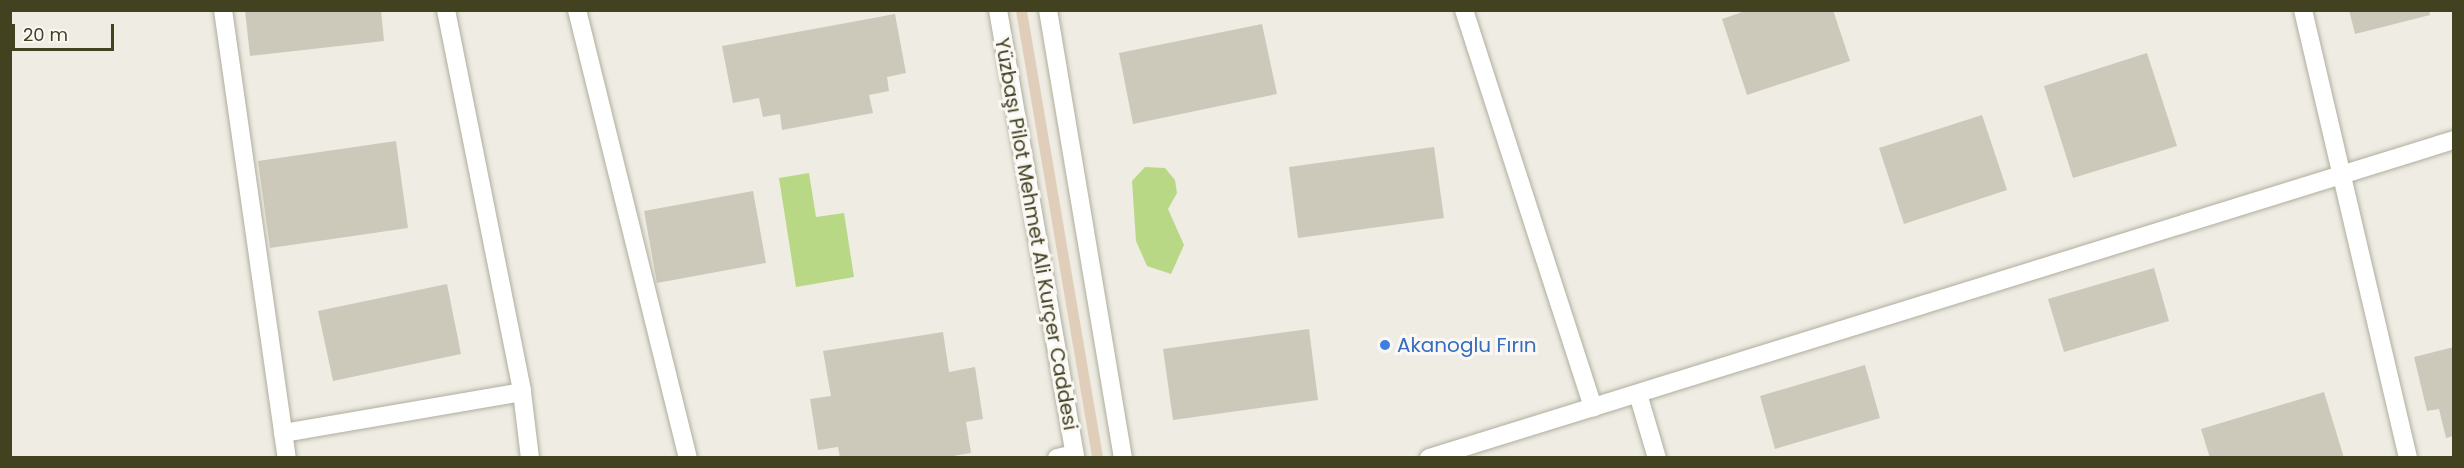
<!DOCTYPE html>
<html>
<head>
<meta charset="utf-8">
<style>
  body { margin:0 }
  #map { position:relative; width:2464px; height:468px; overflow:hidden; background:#eeece3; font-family:Poppins,sans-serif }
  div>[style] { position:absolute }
  .green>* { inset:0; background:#e1ceba }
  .water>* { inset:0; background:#b8d886 }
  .building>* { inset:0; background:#ccc9bb }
  .roads { filter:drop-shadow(0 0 2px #b0ae9d) drop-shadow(0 0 2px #b0ae9d) }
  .minor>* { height:18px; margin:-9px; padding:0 9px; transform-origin:9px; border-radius:9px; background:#fff }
  .secondary>* { height:18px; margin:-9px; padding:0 9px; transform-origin:9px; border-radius:9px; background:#fff }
  .dots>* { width:16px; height:16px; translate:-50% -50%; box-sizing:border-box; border:3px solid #faf8f4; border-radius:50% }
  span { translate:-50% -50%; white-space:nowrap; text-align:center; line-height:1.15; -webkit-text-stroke:6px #faf8f4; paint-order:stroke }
  .street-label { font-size:20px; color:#424120 }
  .shop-label { font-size:20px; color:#366cbe }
  .left { translate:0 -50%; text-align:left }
  .frame { position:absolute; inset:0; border:12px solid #424120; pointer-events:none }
  .scale { position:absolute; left:12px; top:24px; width:102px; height:27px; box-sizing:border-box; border:3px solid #424120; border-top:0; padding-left:8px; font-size:18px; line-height:21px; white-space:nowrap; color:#424120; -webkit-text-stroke:4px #faf8f4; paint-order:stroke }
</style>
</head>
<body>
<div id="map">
  <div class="green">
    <div style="clip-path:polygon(1016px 11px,1027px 11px,1103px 457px,1092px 457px)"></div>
  </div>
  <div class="water">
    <div style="clip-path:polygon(1145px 167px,1165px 168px,1175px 180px,1177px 193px,1168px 209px,1184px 245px,1171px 274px,1147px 266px,1136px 241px,1132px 181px)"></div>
    <div style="clip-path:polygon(809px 173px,816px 217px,844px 213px,854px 277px,796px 287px,779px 178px)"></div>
  </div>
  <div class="building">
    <div style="clip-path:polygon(245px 10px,381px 10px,384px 41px,250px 56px)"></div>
    <div style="clip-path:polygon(1748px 10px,1833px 10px,1850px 61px,1747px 95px,1722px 19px)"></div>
    <div style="clip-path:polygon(2349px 10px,2429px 10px,2430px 15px,2355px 34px)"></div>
    <div style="clip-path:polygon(895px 14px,906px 73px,887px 77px,889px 91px,869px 95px,873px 113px,782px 130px,780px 114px,763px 117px,759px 98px,733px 103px,722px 46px)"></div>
    <div style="clip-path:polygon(1262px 24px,1277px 94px,1133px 124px,1119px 53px)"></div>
    <div style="clip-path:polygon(2147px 53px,2177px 146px,2073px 178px,2044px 86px)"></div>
    <div style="clip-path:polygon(1982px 115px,2007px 190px,1904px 224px,1879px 148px)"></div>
    <div style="clip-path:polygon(396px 141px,408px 228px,270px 248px,258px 161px)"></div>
    <div style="clip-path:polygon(1434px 147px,1444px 218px,1298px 238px,1289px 167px)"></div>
    <div style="clip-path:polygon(753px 191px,766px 263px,657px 283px,644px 211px)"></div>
    <div style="clip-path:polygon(2154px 268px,2169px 321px,2064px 352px,2048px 299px)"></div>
    <div style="clip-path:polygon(447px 284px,461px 354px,333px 381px,318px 311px)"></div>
    <div style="clip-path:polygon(1309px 329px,1318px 400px,1173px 420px,1163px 349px)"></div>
    <div style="clip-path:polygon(943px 332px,949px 372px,975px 367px,983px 419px,966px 422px,971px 453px,941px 458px,840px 458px,838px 447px,818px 450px,810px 399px,831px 396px,823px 351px)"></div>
    <div style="clip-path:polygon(2454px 347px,2454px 436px,2446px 438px,2439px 409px,2427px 411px,2414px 357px)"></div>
    <div style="clip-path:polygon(1865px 365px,1880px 418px,1775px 449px,1760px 396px)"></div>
    <div style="clip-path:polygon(2324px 392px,2344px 458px,2210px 458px,2201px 429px)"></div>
  </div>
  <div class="roads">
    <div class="minor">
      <div style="left:223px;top:10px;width:453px;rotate:81.9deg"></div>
      <div style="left:446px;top:10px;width:389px;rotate:78.7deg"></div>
      <div style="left:522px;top:392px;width:66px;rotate:83.1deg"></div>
      <div style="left:577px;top:10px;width:462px;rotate:76.1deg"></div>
      <div style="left:1464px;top:10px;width:418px;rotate:72deg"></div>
      <div style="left:2303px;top:10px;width:460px;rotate:76.8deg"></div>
      <div style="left:1638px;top:394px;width:67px;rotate:73.5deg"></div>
      <div style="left:283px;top:433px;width:242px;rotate:-9.7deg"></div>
      <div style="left:1057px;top:458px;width:17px;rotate:-13deg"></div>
      <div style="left:1429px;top:458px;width:1073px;rotate:-17.24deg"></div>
    </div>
    <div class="secondary">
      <div style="left:998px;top:10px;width:455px;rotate:80.2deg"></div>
      <div style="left:1048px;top:10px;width:454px;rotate:80.5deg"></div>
    </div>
  </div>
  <div class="dots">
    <div style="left:1385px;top:345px;background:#3f7fe0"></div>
  </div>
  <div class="street-label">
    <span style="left:1036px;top:234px;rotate:80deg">Yüzbaşı Pilot Mehmet Ali Kurçer Caddesi</span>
  </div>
  <div class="shop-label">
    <span class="left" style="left:1397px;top:345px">Akanoglu Fırın</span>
  </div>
  <div class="frame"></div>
  <div class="scale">20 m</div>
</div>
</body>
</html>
